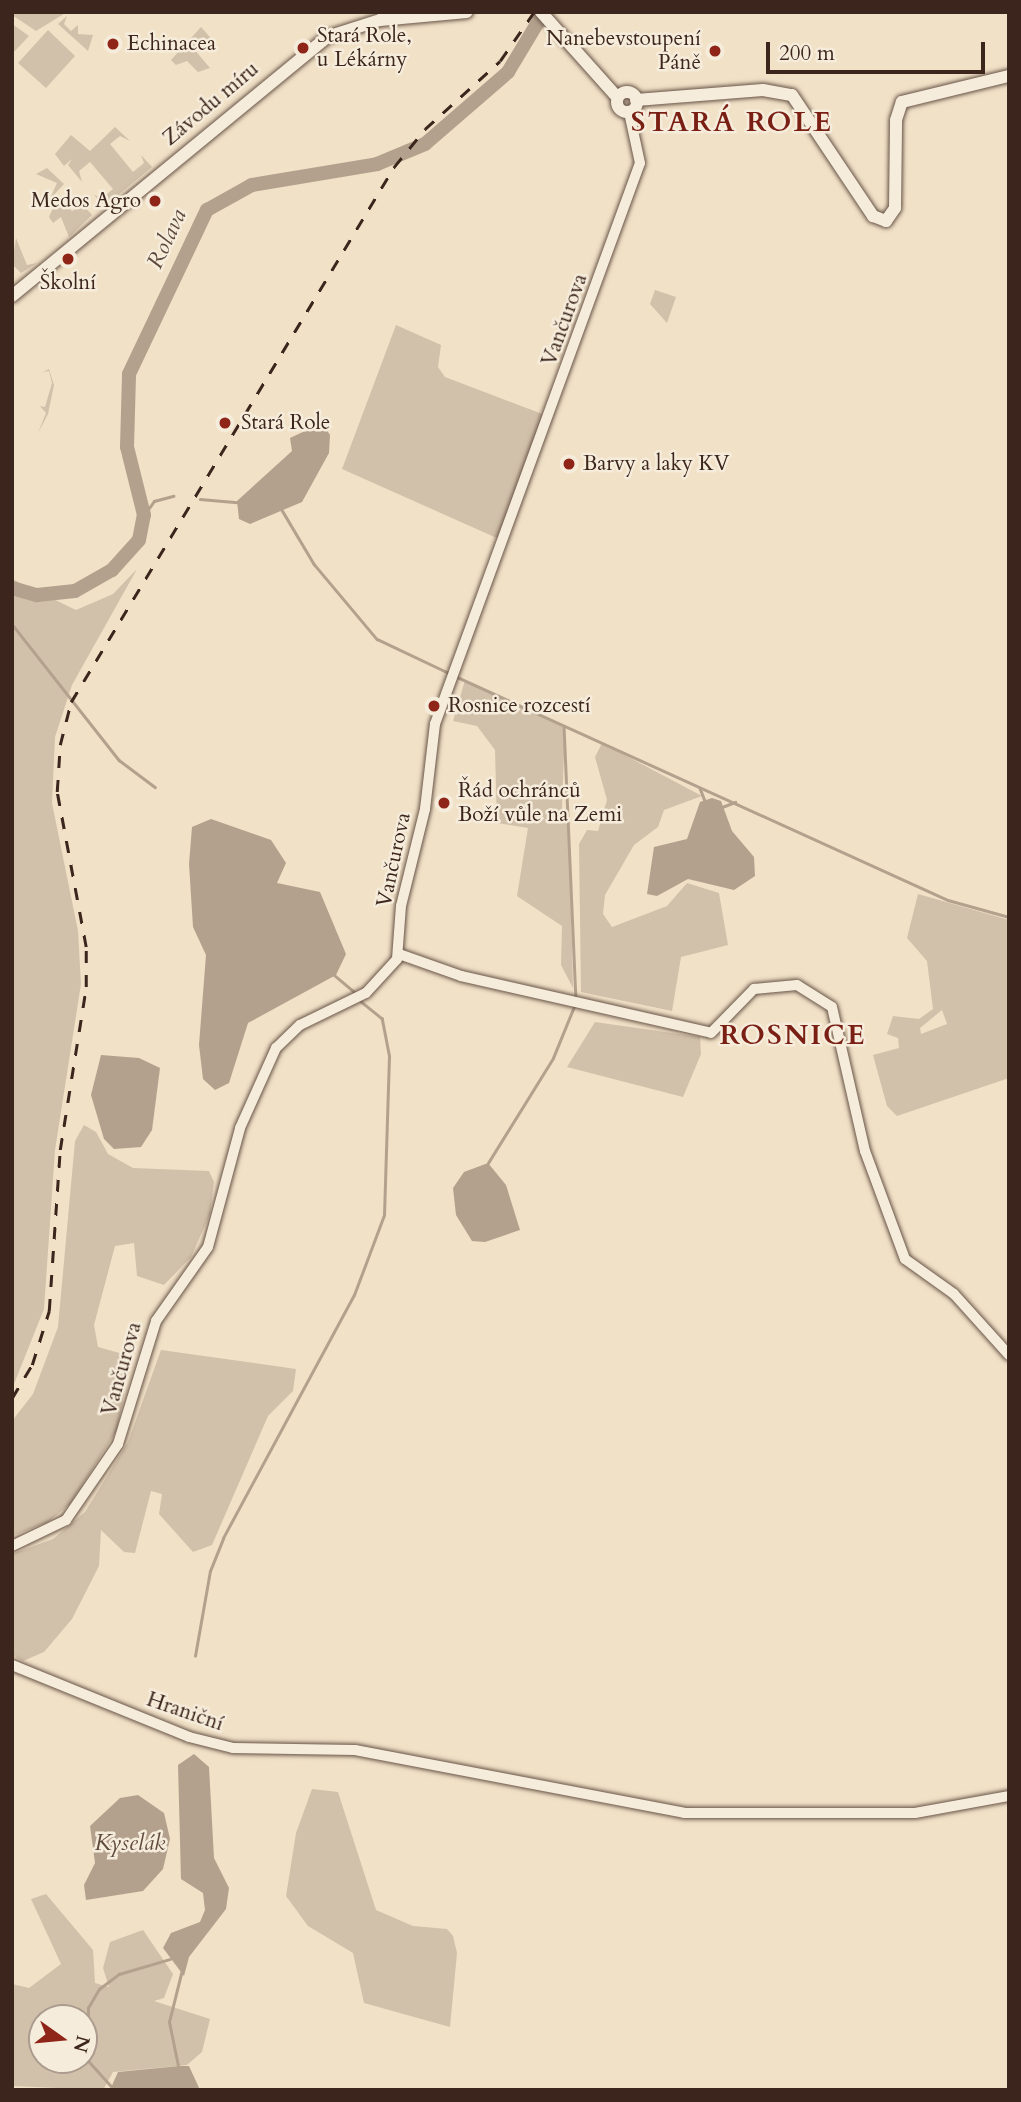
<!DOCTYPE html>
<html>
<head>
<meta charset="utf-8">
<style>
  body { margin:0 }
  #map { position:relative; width:1021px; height:2102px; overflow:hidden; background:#f1e1c7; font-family:Cardo,serif }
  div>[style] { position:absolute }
  .green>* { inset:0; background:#d2c1aa }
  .water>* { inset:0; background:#b3a18d }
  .stream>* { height:2.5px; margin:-1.25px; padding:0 1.25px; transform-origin:1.25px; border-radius:1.25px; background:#b3a18d }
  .river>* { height:14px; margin:-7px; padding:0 7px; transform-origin:7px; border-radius:7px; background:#b3a18d }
  .roads { filter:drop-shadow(0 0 2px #685447) drop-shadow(0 0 2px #685447) }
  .tertiary>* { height:10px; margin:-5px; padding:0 5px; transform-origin:5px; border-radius:5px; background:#f6ecdb }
  .secondary>* { height:12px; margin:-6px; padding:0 6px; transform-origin:6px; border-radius:6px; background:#f6ecdb }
  .secondary>.ring { margin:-6px; padding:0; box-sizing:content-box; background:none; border:12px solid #f6ecdb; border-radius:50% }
  .rail>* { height:2.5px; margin-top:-1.25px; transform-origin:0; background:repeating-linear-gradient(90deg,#3b251c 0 12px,transparent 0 24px) }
  .dots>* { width:19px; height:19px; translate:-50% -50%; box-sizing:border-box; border:4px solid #f6ecdb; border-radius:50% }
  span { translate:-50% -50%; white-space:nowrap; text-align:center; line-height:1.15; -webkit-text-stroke:5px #f6ecdb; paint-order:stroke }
  .poi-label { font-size:21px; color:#3b251c }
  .left { translate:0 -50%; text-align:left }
  .right { translate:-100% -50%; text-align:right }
  .street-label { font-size:21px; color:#3b251c }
  .water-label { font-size:23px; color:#5f4a3e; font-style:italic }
  .district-label { font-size:28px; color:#7a1f14; font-weight:700; letter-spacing:2px }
  .frame { position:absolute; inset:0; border:14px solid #3b251c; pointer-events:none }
  .north { position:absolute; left:28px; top:2004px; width:70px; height:70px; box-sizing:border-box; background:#f6ecdb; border:2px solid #ab9c8f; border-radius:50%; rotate:105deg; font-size:19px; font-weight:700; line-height:28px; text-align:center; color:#3b251c }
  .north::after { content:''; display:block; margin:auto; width:24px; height:32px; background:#8f2418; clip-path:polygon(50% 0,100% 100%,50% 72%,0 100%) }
  .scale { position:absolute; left:766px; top:42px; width:219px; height:32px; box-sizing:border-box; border:4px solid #3b251c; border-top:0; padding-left:9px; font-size:21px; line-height:24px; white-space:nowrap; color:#3b251c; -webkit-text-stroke:5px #f6ecdb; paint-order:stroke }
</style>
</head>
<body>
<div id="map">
  <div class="green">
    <div style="clip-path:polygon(67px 12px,36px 31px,12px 15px,13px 12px)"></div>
    <div style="clip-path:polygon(67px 16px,64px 24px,71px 31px,78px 25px,78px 34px,93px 35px,88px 51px,58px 24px)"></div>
    <div style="clip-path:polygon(12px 24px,29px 36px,12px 54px)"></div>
    <div style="clip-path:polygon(201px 27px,215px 43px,210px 47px,203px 40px,193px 48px,210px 68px,198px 72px,187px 61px,176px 65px,171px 60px)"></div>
    <div style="clip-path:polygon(48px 30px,75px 56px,46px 88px,18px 63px)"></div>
    <div style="clip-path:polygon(115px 127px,130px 141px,120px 136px,110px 144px,133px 172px,144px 163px,141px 155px,152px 167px,105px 206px,94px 195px,102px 198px,113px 189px,90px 162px,79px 171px,82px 182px,68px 165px,72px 159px,64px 166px,55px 154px,71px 135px,90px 151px)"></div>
    <div style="clip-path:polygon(47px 168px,64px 184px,50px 199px,57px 183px,36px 174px)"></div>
    <div style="clip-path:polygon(58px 197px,72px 211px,83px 205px,92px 215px,69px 237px,61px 217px,53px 223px,49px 217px)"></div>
    <div style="clip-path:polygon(16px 238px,27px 265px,37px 263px,21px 273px,12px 264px)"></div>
    <div style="clip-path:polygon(655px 290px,676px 297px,667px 323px,650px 304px)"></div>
    <div style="clip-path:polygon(396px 325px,441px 345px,438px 367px,445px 377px,545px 415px,499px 539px,342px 469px)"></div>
    <div style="clip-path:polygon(49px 369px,54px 385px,48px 414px,38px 433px,46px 413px,40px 406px,45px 407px,52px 383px,49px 371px,43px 372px)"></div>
    <div style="clip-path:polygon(137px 569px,72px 685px,55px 737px,52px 803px,78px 931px,81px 984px,55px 1150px,44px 1309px,12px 1389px,12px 579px,76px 610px,113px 594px)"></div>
    <div style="clip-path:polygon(465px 680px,565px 726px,562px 808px,569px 823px,573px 988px,561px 965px,562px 926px,517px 896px,528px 828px,497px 823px,495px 750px,477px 726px,453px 721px)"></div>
    <div style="clip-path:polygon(602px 743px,702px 796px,664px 810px,658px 827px,634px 845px,605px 895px,603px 914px,612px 927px,667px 906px,687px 883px,719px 893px,728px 945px,681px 957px,672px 1011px,581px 992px,579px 844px,587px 830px,598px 831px,607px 800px,595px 757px)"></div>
    <div style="clip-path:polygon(evenodd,918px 894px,1009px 920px,1009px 1078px,897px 1116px,887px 1106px,873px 1055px,899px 1048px,898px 1038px,887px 1034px,893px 1016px,919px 1019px,933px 1009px,927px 961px,907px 938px,918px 894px,942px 1010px,947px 1024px,921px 1034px,920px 1028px,942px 1010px)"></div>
    <div style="clip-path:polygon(595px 1022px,700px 1037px,701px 1054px,683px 1097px,567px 1067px)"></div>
    <div style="clip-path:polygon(84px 1125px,96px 1132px,108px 1154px,133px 1168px,209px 1171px,214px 1182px,210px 1214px,191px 1257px,164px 1285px,137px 1276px,134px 1243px,115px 1246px,94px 1325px,98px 1347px,123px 1354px,130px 1364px,117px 1430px,70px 1504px,48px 1522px,12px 1536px,12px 1421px,33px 1394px,58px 1327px,75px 1141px)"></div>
    <div style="clip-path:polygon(161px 1350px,296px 1369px,293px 1391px,268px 1416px,212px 1545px,193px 1552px,159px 1514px,162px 1494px,151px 1491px,135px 1553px,124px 1552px,101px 1530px,99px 1566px,72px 1619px,44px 1652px,23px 1661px,12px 1655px,12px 1554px,53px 1539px,85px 1512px,128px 1442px)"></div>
    <div style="clip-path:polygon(312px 1789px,338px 1792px,376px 1910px,413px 1926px,447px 1929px,453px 1936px,457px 1953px,450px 2027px,364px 2003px,353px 1953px,308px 1926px,286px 1896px,296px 1833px)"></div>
    <div style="clip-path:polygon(evenodd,46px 1894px,93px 1950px,95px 1983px,109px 1987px,103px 1968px,110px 1942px,143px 1930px,173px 1974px,164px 1998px,154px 2001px,210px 2019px,202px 2052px,187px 2065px,113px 2072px,103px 2090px,12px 2086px,12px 1984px,29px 1988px,61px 1964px,31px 1899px,46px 1894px,42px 2018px,84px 2018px,84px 2060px,42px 2060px,42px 2018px)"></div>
  </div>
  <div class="water">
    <div style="clip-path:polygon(322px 423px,330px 435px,329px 453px,302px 502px,250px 524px,239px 519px,237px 501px,292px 451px,290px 438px)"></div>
    <div style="clip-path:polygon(712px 798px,721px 801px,732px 831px,754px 857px,755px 876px,734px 890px,688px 879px,657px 896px,647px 894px,654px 847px,687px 839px,700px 802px)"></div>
    <div style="clip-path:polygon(211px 819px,271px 840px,286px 863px,277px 883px,320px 892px,346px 954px,336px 975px,248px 1023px,229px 1083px,215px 1090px,203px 1079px,199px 1045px,206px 955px,193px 927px,189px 864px,192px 827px)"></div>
    <div style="clip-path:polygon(101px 1055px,139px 1058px,160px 1068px,152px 1130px,141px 1147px,114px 1149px,104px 1139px,91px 1095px)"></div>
    <div style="clip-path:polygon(488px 1163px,506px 1185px,520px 1230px,485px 1242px,472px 1241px,456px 1215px,453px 1188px,464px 1172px)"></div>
    <div style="clip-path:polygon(194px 1754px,209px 1767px,214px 1858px,229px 1888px,226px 1909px,189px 1957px,184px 1976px,163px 1948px,171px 1933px,200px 1922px,205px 1910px,203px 1893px,181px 1879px,178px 1765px)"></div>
    <div style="clip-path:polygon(138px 1795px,164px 1813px,170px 1839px,163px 1869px,143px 1891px,86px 1900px,84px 1885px,95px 1863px,90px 1826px,120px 1798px)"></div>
    <div style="clip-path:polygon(179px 2066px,189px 2066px,200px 2090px,110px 2090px,118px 2072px)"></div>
  </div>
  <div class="stream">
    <div style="left:200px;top:499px;width:37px;rotate:5deg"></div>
    <div style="left:282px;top:510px;width:63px;rotate:59.3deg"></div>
    <div style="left:314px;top:564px;width:98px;rotate:50deg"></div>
    <div style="left:377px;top:639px;width:82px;rotate:25.3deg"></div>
    <div style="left:144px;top:515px;width:17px;rotate:-54deg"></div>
    <div style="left:154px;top:501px;width:20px;rotate:-15deg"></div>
    <div style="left:12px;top:624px;width:173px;rotate:51.8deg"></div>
    <div style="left:119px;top:760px;width:45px;rotate:36.9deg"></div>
    <div style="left:457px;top:677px;width:539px;rotate:24.43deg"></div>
    <div style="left:948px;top:900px;width:63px;rotate:15.6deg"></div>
    <div style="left:564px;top:726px;width:272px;rotate:87.5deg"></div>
    <div style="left:700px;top:788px;width:14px;rotate:69deg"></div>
    <div style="left:722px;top:807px;width:14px;rotate:-21deg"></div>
    <div style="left:333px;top:974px;width:31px;rotate:40deg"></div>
    <div style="left:488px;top:1163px;width:123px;rotate:-58.2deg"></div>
    <div style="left:553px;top:1058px;width:58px;rotate:-67.8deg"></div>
    <div style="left:195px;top:1656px;width:86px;rotate:-80deg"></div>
    <div style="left:210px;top:1571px;width:35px;rotate:-68deg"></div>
    <div style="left:223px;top:1538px;width:276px;rotate:-61.7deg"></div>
    <div style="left:354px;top:1295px;width:85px;rotate:-69.4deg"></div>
    <div style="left:384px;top:1215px;width:159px;rotate:-88.2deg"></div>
    <div style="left:389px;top:1056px;width:38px;rotate:-101deg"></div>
    <div style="left:382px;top:1019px;width:28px;rotate:-141deg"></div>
    <div style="left:178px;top:2066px;width:45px;rotate:-101.6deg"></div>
    <div style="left:169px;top:2022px;width:54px;rotate:-76deg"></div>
    <div style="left:114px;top:2090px;width:40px;rotate:-132deg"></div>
    <div style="left:87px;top:2060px;width:52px;rotate:-88.9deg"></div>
    <div style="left:88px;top:2008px;width:22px;rotate:-60deg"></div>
    <div style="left:99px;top:1989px;width:25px;rotate:-37deg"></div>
    <div style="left:119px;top:1974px;width:53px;rotate:-16.4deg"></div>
  </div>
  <div class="river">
    <div style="left:12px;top:588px;width:26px;rotate:16deg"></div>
    <div style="left:37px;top:595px;width:38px;rotate:-6deg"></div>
    <div style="left:75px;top:591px;width:43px;rotate:-29.6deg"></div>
    <div style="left:112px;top:570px;width:40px;rotate:-48deg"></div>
    <div style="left:139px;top:540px;width:25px;rotate:-79deg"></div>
    <div style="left:144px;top:515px;width:70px;rotate:-104deg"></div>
    <div style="left:127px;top:447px;width:73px;rotate:-88.4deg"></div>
    <div style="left:129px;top:374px;width:182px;rotate:-64.6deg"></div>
    <div style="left:207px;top:210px;width:51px;rotate:-29.1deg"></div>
    <div style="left:252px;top:185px;width:127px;rotate:-9.5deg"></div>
    <div style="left:377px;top:164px;width:52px;rotate:-22.6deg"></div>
    <div style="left:425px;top:144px;width:110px;rotate:-40.9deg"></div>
    <div style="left:508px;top:72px;width:70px;rotate:-59deg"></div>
  </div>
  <div class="roads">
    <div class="tertiary">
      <div style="left:399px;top:954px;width:66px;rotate:19.5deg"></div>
      <div style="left:461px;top:976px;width:256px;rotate:12.8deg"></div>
      <div style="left:711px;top:1033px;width:62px;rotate:-45.7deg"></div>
      <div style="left:754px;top:989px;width:43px;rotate:-5.3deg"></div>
      <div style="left:797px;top:985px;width:41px;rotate:32.2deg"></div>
      <div style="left:832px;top:1007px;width:148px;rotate:77.1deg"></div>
      <div style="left:865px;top:1151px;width:115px;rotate:69.7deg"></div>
      <div style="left:905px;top:1259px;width:60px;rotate:35.5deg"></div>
      <div style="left:954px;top:1294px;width:82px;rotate:48deg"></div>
      <div style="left:12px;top:1546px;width:60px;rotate:-25.7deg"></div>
      <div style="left:66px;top:1520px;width:92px;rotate:-55.6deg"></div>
      <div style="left:118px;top:1444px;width:129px;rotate:-72.8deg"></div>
      <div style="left:156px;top:1321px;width:90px;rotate:-54.9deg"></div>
      <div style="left:208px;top:1247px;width:123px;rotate:-74.9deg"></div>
      <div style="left:240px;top:1128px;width:88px;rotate:-65.8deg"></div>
      <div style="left:276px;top:1048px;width:33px;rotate:-44deg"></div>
      <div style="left:300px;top:1025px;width:73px;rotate:-25.9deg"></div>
      <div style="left:366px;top:993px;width:46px;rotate:-47.6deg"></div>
      <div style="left:397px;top:959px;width:53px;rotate:-85.7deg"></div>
      <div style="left:401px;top:906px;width:100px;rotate:-76.1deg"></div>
      <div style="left:425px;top:809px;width:86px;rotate:-83.3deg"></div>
      <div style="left:435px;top:724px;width:597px;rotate:-69.93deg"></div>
      <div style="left:640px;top:163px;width:52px;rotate:-102.2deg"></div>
      <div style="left:12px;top:1665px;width:191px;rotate:22.1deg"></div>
      <div style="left:189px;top:1737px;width:45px;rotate:14deg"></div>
      <div style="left:233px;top:1748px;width:122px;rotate:0.9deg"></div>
      <div style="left:355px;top:1750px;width:335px;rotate:10.8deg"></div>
      <div style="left:684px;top:1813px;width:231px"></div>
      <div style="left:915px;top:1813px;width:96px;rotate:-10.3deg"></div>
    </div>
    <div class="secondary">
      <div style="left:541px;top:12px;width:115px;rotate:48.2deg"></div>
      <div class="ring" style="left:617px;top:92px;width:8px;height:8px"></div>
      <div style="left:636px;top:100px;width:127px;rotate:-4.5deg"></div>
      <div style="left:763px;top:90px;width:29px;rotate:10deg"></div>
      <div style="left:792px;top:95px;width:146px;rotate:56.2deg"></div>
      <div style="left:873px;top:216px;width:14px;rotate:21deg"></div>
      <div style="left:886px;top:221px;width:16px;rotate:-55deg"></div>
      <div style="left:895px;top:208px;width:88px;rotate:-89.3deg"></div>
      <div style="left:896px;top:120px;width:19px;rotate:-72deg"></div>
      <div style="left:902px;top:102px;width:110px;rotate:-13.7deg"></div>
      <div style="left:12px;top:296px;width:408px;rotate:-39.4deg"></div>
      <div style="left:327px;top:37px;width:56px;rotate:-17.8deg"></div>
      <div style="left:380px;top:20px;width:87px;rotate:-5.3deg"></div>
    </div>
  </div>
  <div class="rail">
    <div style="left:12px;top:1398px;width:39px;rotate:-59deg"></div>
    <div style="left:32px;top:1365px;width:57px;rotate:-72.5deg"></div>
    <div style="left:49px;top:1311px;width:161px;rotate:-86.1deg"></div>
    <div style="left:60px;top:1150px;width:165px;rotate:-80.9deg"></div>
    <div style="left:86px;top:987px;width:40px;rotate:-90deg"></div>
    <div style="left:86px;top:947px;width:158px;rotate:-100.6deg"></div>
    <div style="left:57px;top:792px;width:47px;rotate:-86.3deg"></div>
    <div style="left:60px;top:745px;width:44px;rotate:-75.7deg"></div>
    <div style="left:71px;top:702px;width:625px;rotate:-58.88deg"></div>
    <div style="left:394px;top:167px;width:49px;rotate:-50.8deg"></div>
    <div style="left:425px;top:129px;width:101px;rotate:-42.2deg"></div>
    <div style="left:500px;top:61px;width:60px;rotate:-55.2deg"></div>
  </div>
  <div class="dots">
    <div style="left:113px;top:44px;background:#8f2418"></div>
    <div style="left:303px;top:48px;background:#8f2418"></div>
    <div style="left:715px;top:51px;background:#8f2418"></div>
    <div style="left:155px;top:201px;background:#8f2418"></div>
    <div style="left:68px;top:259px;background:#8f2418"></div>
    <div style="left:225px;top:423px;background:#8f2418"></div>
    <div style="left:569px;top:464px;background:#8f2418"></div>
    <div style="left:434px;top:706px;background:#8f2418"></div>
    <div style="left:444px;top:803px;background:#8f2418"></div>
  </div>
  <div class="poi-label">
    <span class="left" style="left:317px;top:48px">Stará Role,<br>u Lékárny</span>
    <span class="right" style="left:701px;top:51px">Nanebevstoupení<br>Páně</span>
    <span class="left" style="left:127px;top:44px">Echinacea</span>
    <span class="right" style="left:141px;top:201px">Medos Agro</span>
    <span style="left:68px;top:283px">Školní</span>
    <span class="left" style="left:241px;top:423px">Stará Role</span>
    <span class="left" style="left:583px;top:464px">Barvy a laky KV</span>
    <span class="left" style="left:448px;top:706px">Rosnice rozcestí</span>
    <span class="left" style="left:458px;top:803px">Řád ochránců<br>Boží vůle na Zemi</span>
  </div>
  <div class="street-label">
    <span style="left:211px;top:104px;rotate:-40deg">Závodu míru</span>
    <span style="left:565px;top:320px;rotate:-70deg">Vančurova</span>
    <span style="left:394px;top:860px;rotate:-78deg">Vančurova</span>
    <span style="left:122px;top:1369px;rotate:-74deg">Vančurova</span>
    <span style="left:185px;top:1712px;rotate:19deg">Hraniční</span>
  </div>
  <div class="water-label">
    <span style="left:167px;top:239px;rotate:-65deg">Rolava</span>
    <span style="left:130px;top:1843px">Kyselák</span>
  </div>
  <div class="district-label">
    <span style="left:732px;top:122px">STARÁ ROLE</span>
    <span style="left:793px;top:1035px">ROSNICE</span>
  </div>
  <div class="frame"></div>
  <div class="north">N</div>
  <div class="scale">200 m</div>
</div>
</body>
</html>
